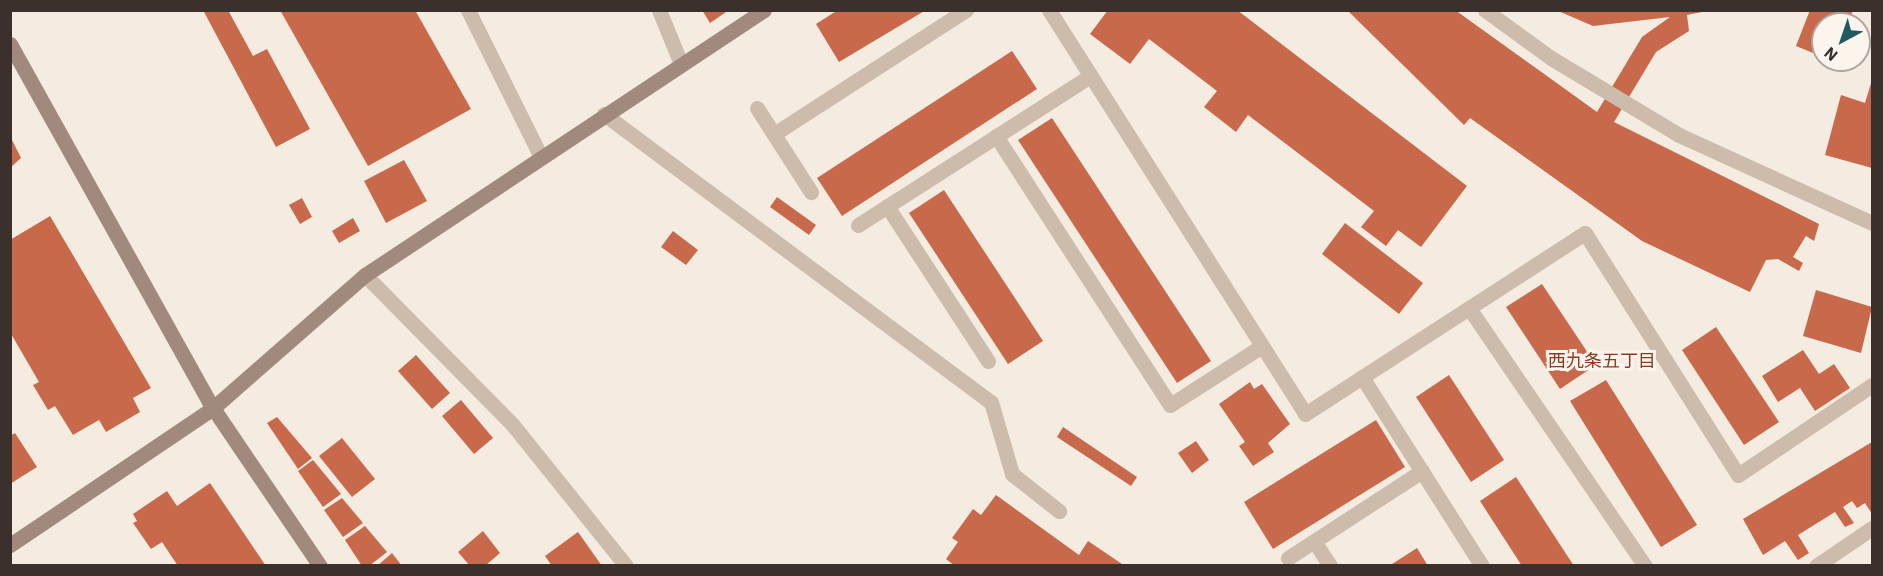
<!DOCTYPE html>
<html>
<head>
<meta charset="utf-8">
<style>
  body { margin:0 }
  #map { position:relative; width:1883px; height:576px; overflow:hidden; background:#f4ebe1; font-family:"IBM Plex Sans","Noto Sans JP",sans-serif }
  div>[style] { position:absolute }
  .building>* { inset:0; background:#c8694b }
  .lane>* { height:15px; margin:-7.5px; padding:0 7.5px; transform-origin:7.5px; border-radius:7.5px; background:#cdbbac }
  .street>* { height:15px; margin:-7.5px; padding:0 7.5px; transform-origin:7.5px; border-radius:7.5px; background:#cdbbac }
  .secondary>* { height:15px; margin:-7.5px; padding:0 7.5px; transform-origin:7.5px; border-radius:7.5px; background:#a18a7d }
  span { translate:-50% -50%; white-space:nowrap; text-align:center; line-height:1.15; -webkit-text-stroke:6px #fbf5ee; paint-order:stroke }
  .neighbourhood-label { font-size:18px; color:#8c3b22 }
  .frame { position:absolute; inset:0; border:12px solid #3b302b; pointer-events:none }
  .north { position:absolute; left:1811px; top:12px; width:60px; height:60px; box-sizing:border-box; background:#fbf5ee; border:2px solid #aea6a0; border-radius:50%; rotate:220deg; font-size:16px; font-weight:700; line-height:24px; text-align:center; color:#3b302b }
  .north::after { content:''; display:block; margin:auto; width:21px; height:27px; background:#1f5a5e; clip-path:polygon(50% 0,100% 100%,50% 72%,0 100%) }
</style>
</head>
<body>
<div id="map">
  <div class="building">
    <div style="clip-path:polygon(203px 10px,228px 10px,253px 56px,267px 49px,310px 129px,276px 147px)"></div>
    <div style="clip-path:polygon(280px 10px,415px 10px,471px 109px,368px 166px)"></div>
    <div style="clip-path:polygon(702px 10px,729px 10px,710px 23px)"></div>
    <div style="clip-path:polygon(838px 10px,926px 10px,839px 62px,816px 24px)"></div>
    <div style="clip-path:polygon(1108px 10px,1237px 10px,1467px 186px,1421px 247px,1398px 230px,1386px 246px,1361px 227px,1374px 211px,1248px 115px,1236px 132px,1204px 107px,1217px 91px,1149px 39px,1130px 64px,1090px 34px)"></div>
    <div style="clip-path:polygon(1347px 10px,1455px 10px,1597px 112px,1642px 37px,1670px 17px,1593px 26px,1556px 10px,1712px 10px,1687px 15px,1689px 31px,1656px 52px,1614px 122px,1819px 224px,1814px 241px,1806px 236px,1793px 257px,1803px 263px,1799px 271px,1778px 259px,1766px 260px,1750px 292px,1642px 241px,1470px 118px,1464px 125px)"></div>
    <div style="clip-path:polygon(1810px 10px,1853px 10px,1848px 24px,1823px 24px,1823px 57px,1796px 46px)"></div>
    <div style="clip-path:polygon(1012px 51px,1037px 89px,842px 216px,817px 178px)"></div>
    <div style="clip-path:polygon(1872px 80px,1872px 168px,1825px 155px,1841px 95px,1865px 103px)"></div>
    <div style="clip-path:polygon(1052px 118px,1211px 361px,1177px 383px,1018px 140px)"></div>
    <div style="clip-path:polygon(10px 136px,21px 158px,10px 168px)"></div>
    <div style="clip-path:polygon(404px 160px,427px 201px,386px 223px,364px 181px)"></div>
    <div style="clip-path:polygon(944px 190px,1043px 341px,1008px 364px,909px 213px)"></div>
    <div style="clip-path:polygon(777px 197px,816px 225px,809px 235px,770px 207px)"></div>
    <div style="clip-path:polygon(302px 198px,312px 217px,300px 224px,289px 205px)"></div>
    <div style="clip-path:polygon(50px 216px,151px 388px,133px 398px,140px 412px,106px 432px,99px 420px,73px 435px,55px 406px,48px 410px,33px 385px,39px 382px,10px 332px,10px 240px)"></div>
    <div style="clip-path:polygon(353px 218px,360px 231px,339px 243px,332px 231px)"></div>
    <div style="clip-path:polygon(1345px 223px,1423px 283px,1399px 314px,1322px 254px)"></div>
    <div style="clip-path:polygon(673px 231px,698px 250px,686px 265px,661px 247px)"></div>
    <div style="clip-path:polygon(1542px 284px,1596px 365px,1560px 389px,1506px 307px)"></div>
    <div style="clip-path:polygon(1816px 290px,1872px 307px,1861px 353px,1803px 336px)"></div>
    <div style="clip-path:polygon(1716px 327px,1779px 422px,1744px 445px,1682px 350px)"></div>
    <div style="clip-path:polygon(1803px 350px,1819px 374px,1834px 364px,1850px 388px,1815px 411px,1800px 388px,1778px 402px,1762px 376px)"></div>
    <div style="clip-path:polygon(416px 355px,450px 393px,432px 409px,398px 371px)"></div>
    <div style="clip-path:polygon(1449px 375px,1504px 460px,1471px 482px,1416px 397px)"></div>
    <div style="clip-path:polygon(1606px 380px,1697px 525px,1661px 547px,1570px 401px)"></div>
    <div style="clip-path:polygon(1250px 382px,1254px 389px,1262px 384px,1290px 424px,1268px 443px,1274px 452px,1253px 466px,1239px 446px,1245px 442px,1219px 404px)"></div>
    <div style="clip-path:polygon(461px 400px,493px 438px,474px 454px,442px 416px)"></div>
    <div style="clip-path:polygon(277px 417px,312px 458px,298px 469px,267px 423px)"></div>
    <div style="clip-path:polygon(1376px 420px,1405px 467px,1273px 549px,1244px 502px)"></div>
    <div style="clip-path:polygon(1063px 427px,1137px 477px,1131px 486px,1057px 437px)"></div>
    <div style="clip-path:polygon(15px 433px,37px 467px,10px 484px,10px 436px)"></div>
    <div style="clip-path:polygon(342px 438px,375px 479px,352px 497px,319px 456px)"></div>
    <div style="clip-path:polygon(1196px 441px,1209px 460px,1192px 473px,1178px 453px)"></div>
    <div style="clip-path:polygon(1872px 442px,1872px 514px,1865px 503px,1857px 508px,1852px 501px,1843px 507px,1854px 523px,1845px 527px,1835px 512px,1798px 535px,1809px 553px,1798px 560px,1785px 541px,1763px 555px,1743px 519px)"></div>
    <div style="clip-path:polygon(313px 460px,341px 494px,323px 507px,298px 471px)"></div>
    <div style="clip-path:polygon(1516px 477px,1574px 566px,1522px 566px,1480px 501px)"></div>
    <div style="clip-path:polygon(210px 483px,266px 566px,178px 566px,162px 542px,151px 549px,133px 523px,137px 521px,133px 514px,167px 491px,177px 506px)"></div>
    <div style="clip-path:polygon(996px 495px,1079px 555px,1088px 541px,1125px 566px,955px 566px,946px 559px,958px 542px,952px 538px,973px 509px,981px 515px)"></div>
    <div style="clip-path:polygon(342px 498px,363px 523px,343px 537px,324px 510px)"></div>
    <div style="clip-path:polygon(365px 526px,387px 552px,369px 566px,362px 566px,345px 540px)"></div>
    <div style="clip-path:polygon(483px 531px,500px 553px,485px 566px,470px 566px,458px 552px)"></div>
    <div style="clip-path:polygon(578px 532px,602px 566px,552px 566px,545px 556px)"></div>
    <div style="clip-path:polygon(1417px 548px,1428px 566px,1389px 566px)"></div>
    <div style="clip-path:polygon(392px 553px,402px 566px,377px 566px)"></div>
  </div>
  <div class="lane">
    <div style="left:468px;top:10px;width:162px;rotate:63.6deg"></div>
    <div style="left:659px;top:10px;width:58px;rotate:67.8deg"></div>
    <div style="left:1049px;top:10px;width:478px;rotate:57.6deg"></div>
    <div style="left:1305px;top:414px;width:333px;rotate:-32.9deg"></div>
    <div style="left:1585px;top:233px;width:286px;rotate:57.7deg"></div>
    <div style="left:1738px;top:475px;width:161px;rotate:-33.9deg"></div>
    <div style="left:757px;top:108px;width:100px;rotate:57.3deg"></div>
    <div style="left:774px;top:134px;width:229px;rotate:-32.9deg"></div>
    <div style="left:996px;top:136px;width:320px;rotate:57.1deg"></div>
    <div style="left:1170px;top:405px;width:109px;rotate:-32.7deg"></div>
    <div style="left:887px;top:206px;width:185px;rotate:56.9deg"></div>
    <div style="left:858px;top:225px;width:276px;rotate:-32.7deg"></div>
    <div style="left:1469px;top:308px;width:312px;rotate:55.7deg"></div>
    <div style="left:1362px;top:377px;width:224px;rotate:57.6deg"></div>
    <div style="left:1314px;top:541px;width:30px;rotate:57deg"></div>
    <div style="left:1288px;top:558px;width:160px;rotate:-33deg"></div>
    <div style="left:1816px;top:566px;width:68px;rotate:-34.2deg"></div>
  </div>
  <div class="street">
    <div style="left:1485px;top:10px;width:82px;rotate:36deg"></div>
    <div style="left:1551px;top:58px;width:149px;rotate:31deg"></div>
    <div style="left:1679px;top:135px;width:212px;rotate:24.5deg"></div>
    <div style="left:604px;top:114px;width:482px;rotate:36.7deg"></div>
    <div style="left:991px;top:402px;width:75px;rotate:73.7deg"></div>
    <div style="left:1012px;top:474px;width:60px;rotate:38.2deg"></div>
    <div style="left:365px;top:275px;width:209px;rotate:45.4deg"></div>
    <div style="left:512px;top:424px;width:182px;rotate:51.2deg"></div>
  </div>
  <div class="secondary">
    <div style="left:10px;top:44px;width:417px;rotate:60.9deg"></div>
    <div style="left:213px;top:408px;width:191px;rotate:55.9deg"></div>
    <div style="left:10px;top:545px;width:245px;rotate:-34deg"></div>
    <div style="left:213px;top:408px;width:202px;rotate:-41.2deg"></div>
    <div style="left:365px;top:275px;width:479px;rotate:-33.6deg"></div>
  </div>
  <div class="neighbourhood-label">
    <span style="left:1602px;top:361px">西九条五丁目</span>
  </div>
  <div class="frame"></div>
  <div class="north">N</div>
</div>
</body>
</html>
